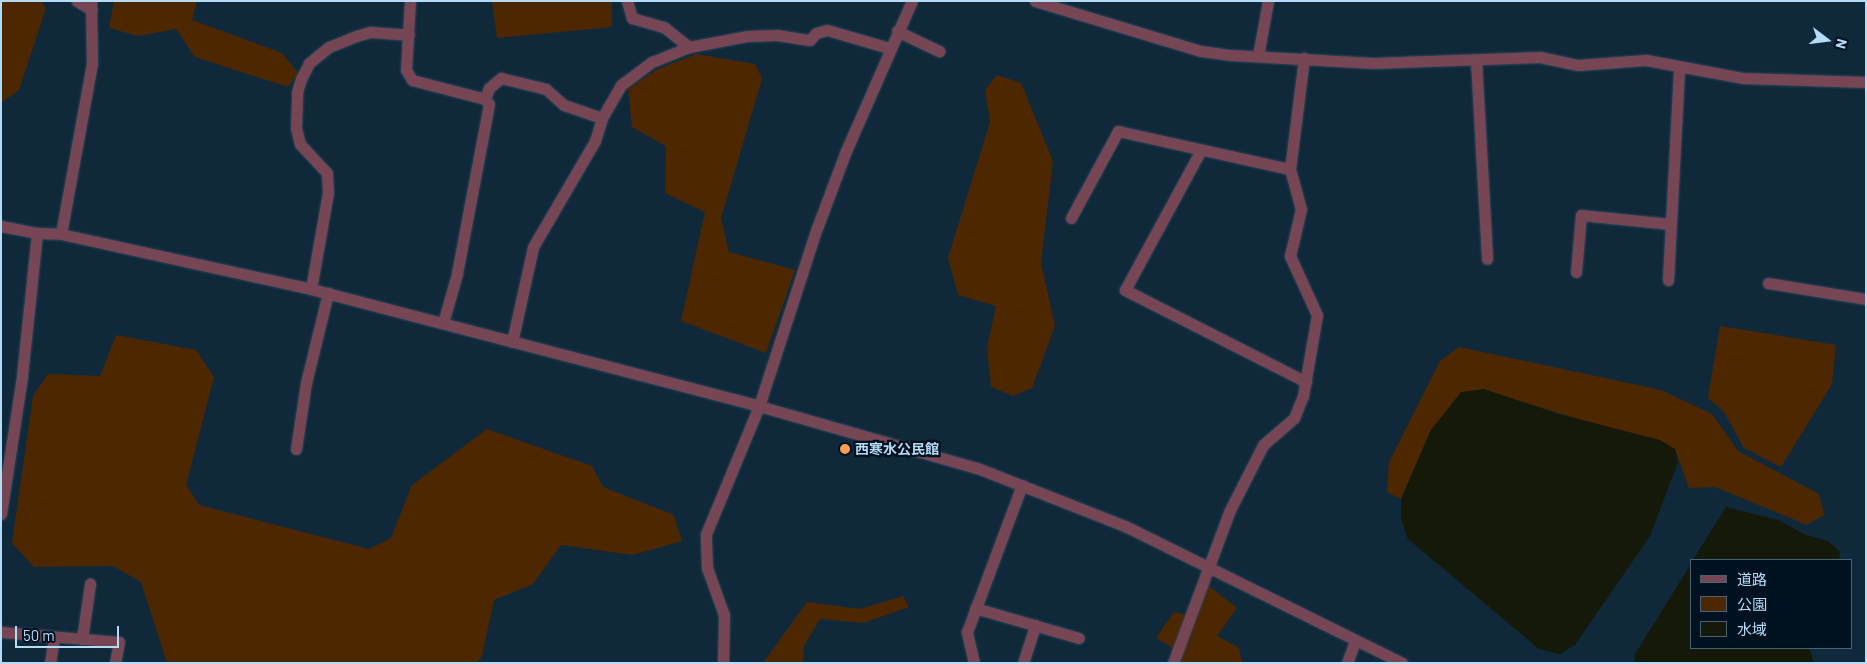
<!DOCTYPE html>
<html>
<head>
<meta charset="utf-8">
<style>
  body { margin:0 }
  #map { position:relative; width:1867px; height:664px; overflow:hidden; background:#10293a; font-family:Barlow,"Noto Sans JP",sans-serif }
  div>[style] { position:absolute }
  .green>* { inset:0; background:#4d2700 }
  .water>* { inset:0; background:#151909 }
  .roads { filter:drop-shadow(0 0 1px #2b4558) drop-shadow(0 0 1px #2b4558) }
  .minor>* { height:11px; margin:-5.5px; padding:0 5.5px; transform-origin:5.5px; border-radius:5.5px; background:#764655 }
  .dots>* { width:14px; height:14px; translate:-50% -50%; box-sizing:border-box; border:2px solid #001120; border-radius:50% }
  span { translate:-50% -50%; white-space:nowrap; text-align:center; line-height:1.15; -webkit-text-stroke:4.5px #001120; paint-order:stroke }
  .poi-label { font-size:14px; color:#b6dbf7; font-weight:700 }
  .left { translate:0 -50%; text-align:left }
  .frame { position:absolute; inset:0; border:2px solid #b6dbf7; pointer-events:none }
  .legend { position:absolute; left:1690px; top:559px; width:162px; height:90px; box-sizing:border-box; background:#001120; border:1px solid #496276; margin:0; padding:6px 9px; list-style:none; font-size:15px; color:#b6dbf7 }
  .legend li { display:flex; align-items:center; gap:10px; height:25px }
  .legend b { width:25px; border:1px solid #496276 }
  .north { position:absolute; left:1802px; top:15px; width:50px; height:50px; -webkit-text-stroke:4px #001120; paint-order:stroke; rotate:105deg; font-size:14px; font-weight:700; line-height:20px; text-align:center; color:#b6dbf7 }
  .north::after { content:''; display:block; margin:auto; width:18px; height:22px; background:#b6dbf7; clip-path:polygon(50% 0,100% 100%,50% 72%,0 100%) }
  .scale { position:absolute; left:15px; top:626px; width:104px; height:22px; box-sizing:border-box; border:2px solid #b6dbf7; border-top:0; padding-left:6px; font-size:15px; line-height:18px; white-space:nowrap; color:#b6dbf7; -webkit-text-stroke:4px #001120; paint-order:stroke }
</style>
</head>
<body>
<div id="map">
  <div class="green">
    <div style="clip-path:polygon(1px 1px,41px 1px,46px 8px,19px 90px,1px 103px)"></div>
    <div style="clip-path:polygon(114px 1px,197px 1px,192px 20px,282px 53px,298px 73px,288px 87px,195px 57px,176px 29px,138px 36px,109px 28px)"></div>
    <div style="clip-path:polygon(492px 1px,612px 1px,612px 27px,497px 38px)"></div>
    <div style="clip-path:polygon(696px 54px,755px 64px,762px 79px,721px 218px,729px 252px,795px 270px,766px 353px,681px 321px,705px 212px,665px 193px,666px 146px,632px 127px,628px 89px,656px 70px)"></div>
    <div style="clip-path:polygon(997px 75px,1021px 83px,1053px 161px,1041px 263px,1055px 326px,1032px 388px,1013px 396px,991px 387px,987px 348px,996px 306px,958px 295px,948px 258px,990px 122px,985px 90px)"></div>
    <div style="clip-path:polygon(1720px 326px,1836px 345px,1832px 384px,1781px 467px,1744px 448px,1724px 412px,1708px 398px)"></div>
    <div style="clip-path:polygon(116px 335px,196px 350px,214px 377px,186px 485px,199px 505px,369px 549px,391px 538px,412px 485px,487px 429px,592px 466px,603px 487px,674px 515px,682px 541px,633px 555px,561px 545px,533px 584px,494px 600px,482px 656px,476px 663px,167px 663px,141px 582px,113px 566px,34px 567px,12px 543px,33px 396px,48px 374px,100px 376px)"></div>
    <div style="clip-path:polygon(1459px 347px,1661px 390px,1712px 414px,1738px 451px,1819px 494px,1824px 515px,1807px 525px,1715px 487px,1689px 488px,1675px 449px,1484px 390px,1431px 430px,1401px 499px,1387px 492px,1389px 462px,1440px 361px)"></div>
    <div style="clip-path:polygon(1205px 583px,1237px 608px,1217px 636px,1239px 648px,1242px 663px,1181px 663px,1183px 654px,1156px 638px,1174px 612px,1196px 617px)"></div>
    <div style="clip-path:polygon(903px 596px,909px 607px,863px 623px,820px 619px,804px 646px,803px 663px,763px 663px,807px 602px,860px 609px)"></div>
  </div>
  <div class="water">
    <div style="clip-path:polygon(1484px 389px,1559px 414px,1660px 440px,1675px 449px,1678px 462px,1650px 536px,1575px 645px,1560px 654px,1539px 649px,1408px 539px,1401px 519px,1401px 499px,1431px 430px,1461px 392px)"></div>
    <div style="clip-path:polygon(1726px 507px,1778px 520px,1806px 535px,1828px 541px,1840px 552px,1839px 560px,1693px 560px)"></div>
    <div style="clip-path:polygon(1691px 564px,1691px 648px,1809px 648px,1814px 663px,1634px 663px,1635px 654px)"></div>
  </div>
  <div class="roads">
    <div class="minor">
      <div style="left:77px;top:1px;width:17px;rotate:31deg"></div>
      <div style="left:410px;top:1px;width:69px;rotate:93.3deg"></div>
      <div style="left:406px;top:70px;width:12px;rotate:59deg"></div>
      <div style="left:412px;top:80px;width:75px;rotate:14.6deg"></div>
      <div style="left:485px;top:99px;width:6px;rotate:51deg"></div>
      <div style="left:489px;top:104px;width:173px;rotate:100.7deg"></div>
      <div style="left:457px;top:274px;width:51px;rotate:105.9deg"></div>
      <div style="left:627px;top:1px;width:18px;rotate:74deg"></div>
      <div style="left:632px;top:18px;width:33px;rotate:16deg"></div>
      <div style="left:664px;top:27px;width:32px;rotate:39deg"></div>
      <div style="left:1035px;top:1px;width:173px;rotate:16.8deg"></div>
      <div style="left:1201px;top:51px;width:30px;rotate:8deg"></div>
      <div style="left:1231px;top:55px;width:142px;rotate:3.2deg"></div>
      <div style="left:1373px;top:63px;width:167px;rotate:-2.1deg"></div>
      <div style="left:1540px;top:57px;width:39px;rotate:12deg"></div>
      <div style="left:1578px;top:65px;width:68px;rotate:-4.2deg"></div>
      <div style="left:1646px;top:60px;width:99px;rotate:10.5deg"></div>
      <div style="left:1743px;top:78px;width:123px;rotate:1.9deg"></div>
      <div style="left:897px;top:31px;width:47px;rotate:25.5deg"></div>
      <div style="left:1258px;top:56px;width:56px;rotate:-79.7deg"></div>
      <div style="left:1476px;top:60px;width:199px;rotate:86.8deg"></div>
      <div style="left:485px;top:99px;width:12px;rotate:-70deg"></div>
      <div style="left:489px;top:88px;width:16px;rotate:-40deg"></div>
      <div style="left:501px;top:78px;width:46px;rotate:13.7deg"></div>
      <div style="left:546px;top:89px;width:24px;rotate:42deg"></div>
      <div style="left:564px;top:105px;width:40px;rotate:18.9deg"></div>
      <div style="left:1201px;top:150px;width:159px;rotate:118.5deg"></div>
      <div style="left:1125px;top:290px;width:203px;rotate:26.9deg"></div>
      <div style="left:1071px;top:218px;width:99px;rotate:-61.6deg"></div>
      <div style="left:1118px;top:131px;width:176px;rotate:12.5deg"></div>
      <div style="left:1px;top:226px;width:37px;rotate:11deg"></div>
      <div style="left:37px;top:233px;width:24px;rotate:2deg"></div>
      <div style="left:61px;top:234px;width:256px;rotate:12.4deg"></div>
      <div style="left:311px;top:289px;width:463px;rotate:14.6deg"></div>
      <div style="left:759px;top:406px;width:227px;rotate:15.9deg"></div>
      <div style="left:977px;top:468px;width:159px;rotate:21.4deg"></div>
      <div style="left:1125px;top:526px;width:309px;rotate:26.3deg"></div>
      <div style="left:61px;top:234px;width:173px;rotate:-79.7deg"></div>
      <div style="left:92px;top:64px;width:63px;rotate:-90.9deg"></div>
      <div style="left:1576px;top:272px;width:57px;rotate:-85deg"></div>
      <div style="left:1581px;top:215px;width:90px;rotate:5.7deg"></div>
      <div style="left:1668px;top:280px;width:212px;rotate:-87deg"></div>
      <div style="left:1768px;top:283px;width:99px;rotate:9.3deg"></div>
      <div style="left:311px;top:289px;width:97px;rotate:-80deg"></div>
      <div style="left:328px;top:193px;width:20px;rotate:-93deg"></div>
      <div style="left:327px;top:173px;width:40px;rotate:-133deg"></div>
      <div style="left:300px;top:144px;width:16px;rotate:-104deg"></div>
      <div style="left:296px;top:128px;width:36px;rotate:-88deg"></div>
      <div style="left:297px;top:92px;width:14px;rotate:-73deg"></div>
      <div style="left:301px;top:79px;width:18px;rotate:-63deg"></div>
      <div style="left:309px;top:63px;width:26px;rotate:-39deg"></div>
      <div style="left:329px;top:47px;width:29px;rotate:-22deg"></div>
      <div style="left:356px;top:36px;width:15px;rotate:-16deg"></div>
      <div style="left:370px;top:32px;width:39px;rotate:4deg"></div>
      <div style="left:512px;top:342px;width:97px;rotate:-77.5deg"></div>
      <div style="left:533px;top:247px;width:123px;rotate:-59.7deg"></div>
      <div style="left:595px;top:141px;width:24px;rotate:-73deg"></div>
      <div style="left:602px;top:118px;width:38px;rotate:-60deg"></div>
      <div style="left:621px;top:85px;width:39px;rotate:-37deg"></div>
      <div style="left:652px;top:62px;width:40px;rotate:-22deg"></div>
      <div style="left:689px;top:47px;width:60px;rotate:-10.6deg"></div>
      <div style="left:748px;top:36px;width:29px;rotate:-2deg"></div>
      <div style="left:777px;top:35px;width:33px;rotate:9deg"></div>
      <div style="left:810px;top:40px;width:9px;rotate:-49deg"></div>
      <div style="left:816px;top:33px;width:11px;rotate:-15deg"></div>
      <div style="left:827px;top:30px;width:65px;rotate:16.2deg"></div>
      <div style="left:296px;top:449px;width:67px;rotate:-81.4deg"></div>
      <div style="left:306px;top:383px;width:93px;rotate:-76.3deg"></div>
      <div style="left:1px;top:514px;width:140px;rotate:-81.3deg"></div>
      <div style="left:22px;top:376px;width:144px;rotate:-84deg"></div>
      <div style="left:975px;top:608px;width:108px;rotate:16.1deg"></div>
      <div style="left:1px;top:632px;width:118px;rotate:4.8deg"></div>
      <div style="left:119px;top:642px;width:21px;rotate:101deg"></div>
      <div style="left:82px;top:639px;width:56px;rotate:-81.7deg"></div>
      <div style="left:50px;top:663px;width:26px;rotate:-81deg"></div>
      <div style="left:723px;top:663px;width:48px;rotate:-88.8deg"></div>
      <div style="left:724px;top:615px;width:50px;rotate:-109.9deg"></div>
      <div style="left:707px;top:568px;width:34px;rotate:-92deg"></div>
      <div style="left:706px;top:534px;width:139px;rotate:-67.5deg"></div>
      <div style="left:759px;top:406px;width:187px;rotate:-72deg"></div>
      <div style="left:817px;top:228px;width:82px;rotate:-69.4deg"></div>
      <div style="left:846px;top:151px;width:164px;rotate:-66.3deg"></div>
      <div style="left:974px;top:663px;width:32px;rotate:-103deg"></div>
      <div style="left:967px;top:632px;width:157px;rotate:-69.5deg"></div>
      <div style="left:1023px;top:663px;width:40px;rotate:-72deg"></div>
      <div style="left:1173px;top:663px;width:163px;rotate:-69.6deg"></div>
      <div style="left:1230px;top:510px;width:73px;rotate:-63.1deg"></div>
      <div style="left:1263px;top:445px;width:41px;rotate:-41.1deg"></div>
      <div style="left:1294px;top:418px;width:24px;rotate:-68deg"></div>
      <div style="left:1303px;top:396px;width:82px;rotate:-80.2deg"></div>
      <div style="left:1317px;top:315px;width:65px;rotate:-114.6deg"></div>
      <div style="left:1290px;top:256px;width:48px;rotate:-76.8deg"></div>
      <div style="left:1301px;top:209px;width:41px;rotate:-105.4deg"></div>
      <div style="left:1290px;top:169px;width:112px;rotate:-82.8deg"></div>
      <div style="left:1347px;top:663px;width:23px;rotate:-70deg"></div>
    </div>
  </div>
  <div class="dots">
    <div style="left:845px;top:449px;background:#fa9f4e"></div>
  </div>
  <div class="poi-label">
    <span class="left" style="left:855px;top:449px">西寒水公民館</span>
  </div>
  <div class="frame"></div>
  <ul class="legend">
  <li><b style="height:6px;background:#764655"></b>道路</li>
  <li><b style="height:14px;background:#4d2700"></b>公園</li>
  <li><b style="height:14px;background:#151909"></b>水域</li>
  </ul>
  <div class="north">N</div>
  <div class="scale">50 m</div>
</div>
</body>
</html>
